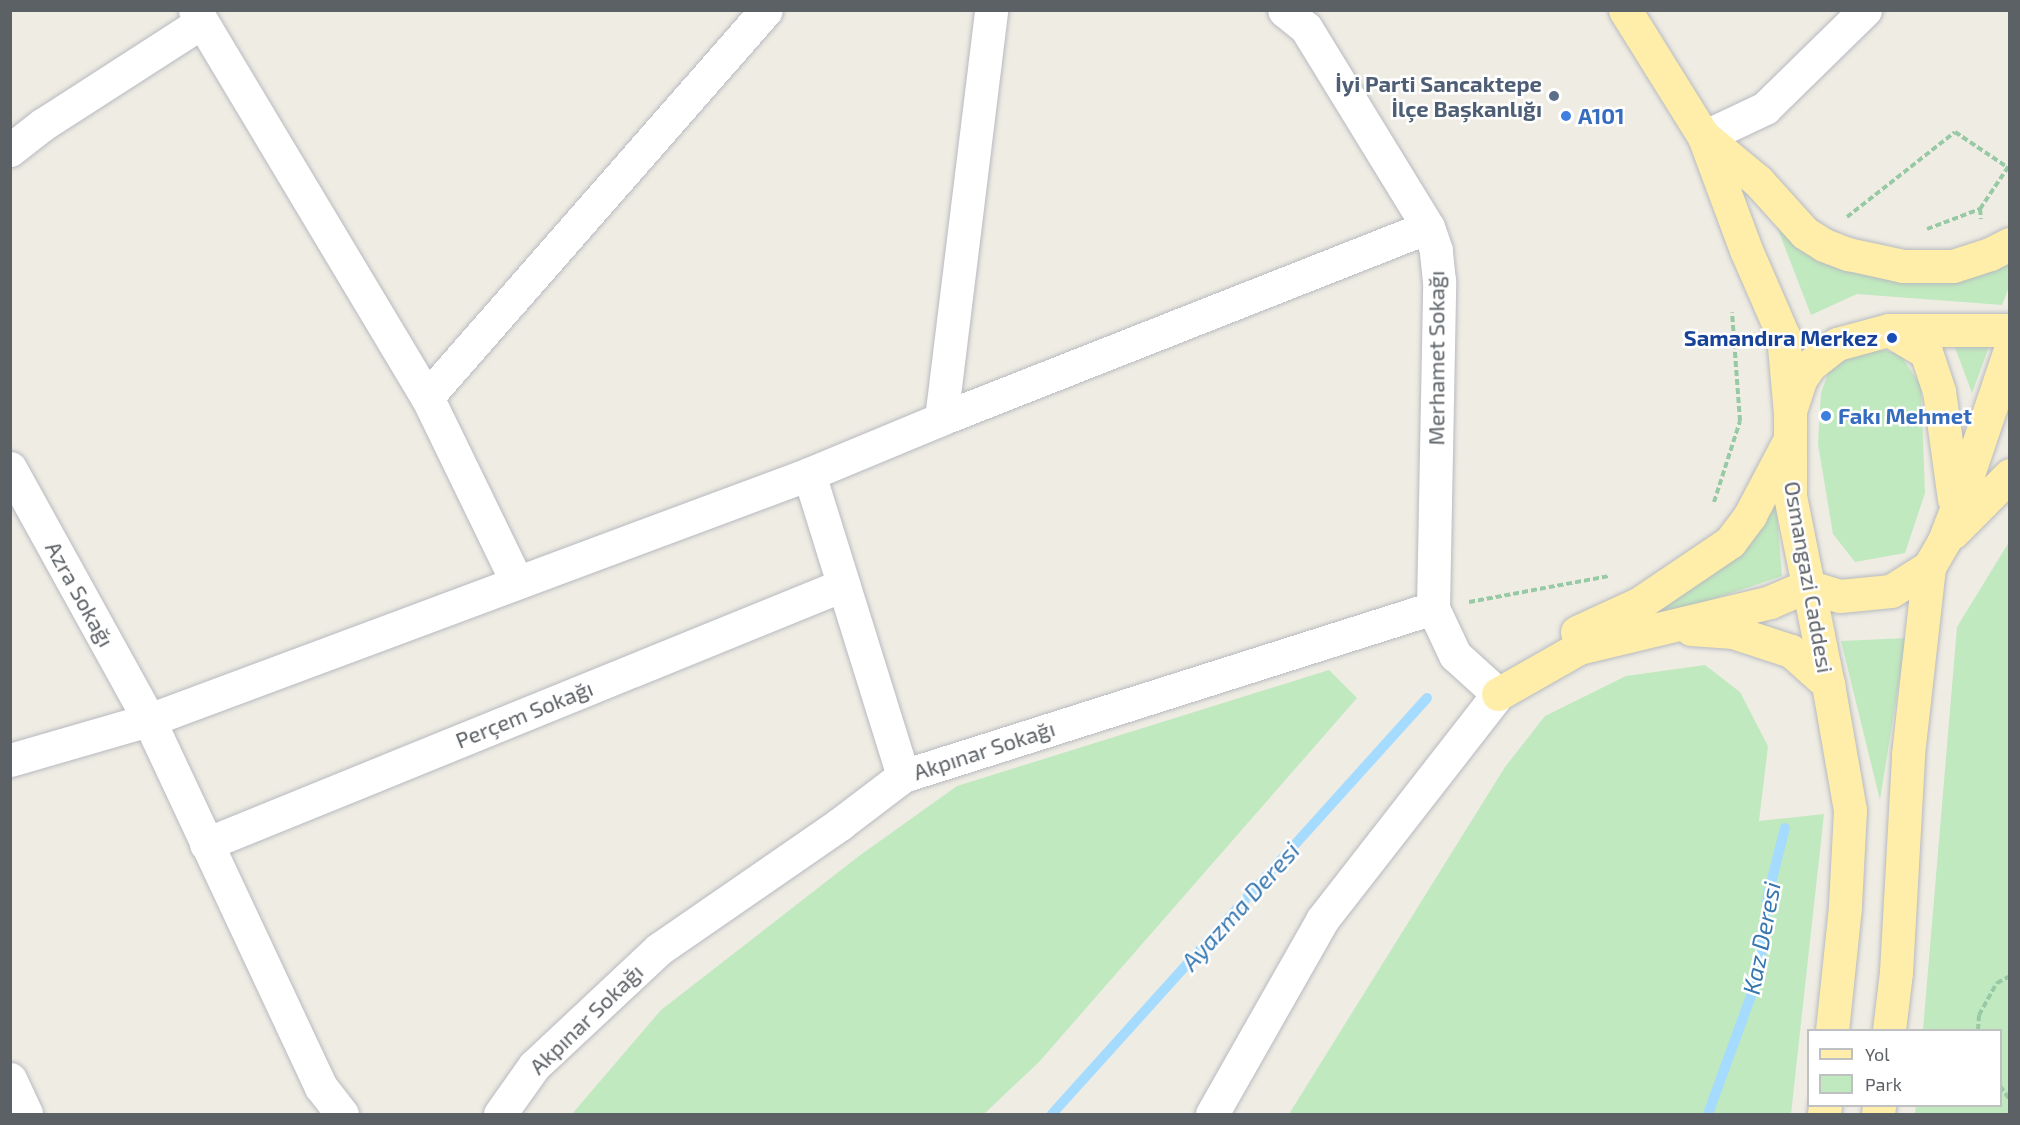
<!DOCTYPE html>
<html>
<head>
<meta charset="utf-8">
<style>
  body { margin:0 }
  #map { position:relative; width:2020px; height:1125px; overflow:hidden; background:#efece4; font-family:"Exo 2",sans-serif }
  div>[style] { position:absolute }
  .green>* { inset:0; background:#c0e9bf }
  .stream>* { height:10px; margin:-5px; padding:0 5px; transform-origin:5px; border-radius:5px; background:#a4dbff }
  .path>* { height:4px; margin-top:-2px; transform-origin:0; background:repeating-linear-gradient(90deg,#97caa4 0 6px,transparent 0 9px) }
  .roads { filter:drop-shadow(0 0 2px #b7babf) drop-shadow(0 0 2px #b7babf) }
  .street>* { height:33px; margin:-16.5px; padding:0 16.5px; transform-origin:16.5px; border-radius:16.5px; background:#fff }
  .primary>* { height:33px; margin:-16.5px; padding:0 16.5px; transform-origin:16.5px; border-radius:16.5px; background:#ffeea9 }
  .dots>* { width:16px; height:16px; translate:-50% -50%; box-sizing:border-box; border:3px solid #fff; border-radius:50% }
  span { translate:-50% -50%; white-space:nowrap; text-align:center; line-height:1.15; -webkit-text-stroke:5px #fff; paint-order:stroke }
  .service-label { font-size:22px; color:#4e5e75; font-weight:700 }
  .right { translate:-100% -50%; text-align:right }
  .shop-label { font-size:22px; color:#366cbe; font-weight:700 }
  .left { translate:0 -50%; text-align:left }
  .transit-label { font-size:22px; color:#164399; font-weight:700 }
  .street-label { font-size:22px; color:#5c6166 }
  .water-label { font-size:24px; color:#3776af; font-style:italic }
  .frame { position:absolute; inset:0; border:12px solid #5c6166; pointer-events:none }
  .legend { position:absolute; left:1807px; top:1029px; width:195px; height:78px; box-sizing:border-box; background:#fff; border:2px solid #bec0c2; margin:0; padding:8px 10px; list-style:none; font-size:18px; color:#5c6166 }
  .legend li { display:flex; align-items:center; gap:12px; height:30px }
  .legend b { width:30px; border:2px solid #bec0c2 }
</style>
</head>
<body>
<div id="map">
  <div class="green">
    <div style="clip-path:polygon(1767px 201px,1860px 271px,2009px 257px,2009px 287px,2002px 305px,1857px 294px,1811px 315px)"></div>
    <div style="clip-path:polygon(1994px 333px,1972px 393px,1950px 334px)"></div>
    <div style="clip-path:polygon(1868px 347px,1900px 354px,1921px 386px,1925px 493px,1905px 553px,1855px 562px,1833px 534px,1818px 444px,1821px 393px,1834px 358px)"></div>
    <div style="clip-path:polygon(1775px 491px,1782px 576px,1584px 642px)"></div>
    <div style="clip-path:polygon(2009px 542px,2009px 1114px,1915px 1114px,1916px 1106px,2000px 1106px,2000px 1030px,1923px 1030px,1957px 627px)"></div>
    <div style="clip-path:polygon(1906px 638px,1880px 800px,1841px 641px)"></div>
    <div style="clip-path:polygon(1705px 665px,1740px 692px,1768px 746px,1759px 821px,1824px 814px,1791px 1114px,1289px 1114px,1505px 767px,1545px 716px,1626px 676px)"></div>
    <div style="clip-path:polygon(1329px 670px,1357px 698px,1039px 1062px,984px 1114px,572px 1114px,661px 1010px,859px 856px,957px 786px)"></div>
  </div>
  <div class="stream">
    <div style="left:1052px;top:1114px;width:560px;rotate:-47.97deg"></div>
    <div style="left:1708px;top:1114px;width:149px;rotate:-70deg"></div>
    <div style="left:1759px;top:974px;width:80px;rotate:-83.5deg"></div>
    <div style="left:1768px;top:895px;width:69px;rotate:-75.8deg"></div>
  </div>
  <div class="path">
    <div style="left:1980px;top:209px;width:54px;rotate:-56.3deg"></div>
    <div style="left:1847px;top:217px;width:137px;rotate:-38.2deg"></div>
    <div style="left:1955px;top:132px;width:63px;rotate:33.9deg"></div>
    <div style="left:1927px;top:229px;width:57px;rotate:-20.7deg"></div>
    <div style="left:1980px;top:209px;width:10px;rotate:84deg"></div>
    <div style="left:1714px;top:502px;width:85px;rotate:-72.2deg"></div>
    <div style="left:1740px;top:421px;width:109px;rotate:-94.2deg"></div>
    <div style="left:1469px;top:602px;width:142px;rotate:-10.5deg"></div>
    <div style="left:1978px;top:1030px;width:15px;rotate:-86deg"></div>
    <div style="left:1979px;top:1015px;width:37px;rotate:-61deg"></div>
    <div style="left:1997px;top:983px;width:15px;rotate:-28deg"></div>
    <div style="left:2000px;top:1086px;width:17px;rotate:54deg"></div>
  </div>
  <div class="roads">
    <div class="street">
      <div style="left:195px;top:10px;width:451px;rotate:59.1deg"></div>
      <div style="left:427px;top:397px;width:206px;rotate:64.1deg"></div>
      <div style="left:1704px;top:137px;width:68px;rotate:-25.4deg"></div>
      <div style="left:1765px;top:108px;width:140px;rotate:-44.4deg"></div>
      <div style="left:10px;top:150px;width:41px;rotate:-38deg"></div>
      <div style="left:42px;top:125px;width:190px;rotate:-32.8deg"></div>
      <div style="left:427px;top:397px;width:514px;rotate:-48.78deg"></div>
      <div style="left:941px;top:419px;width:523px;rotate:-21.52deg"></div>
      <div style="left:10px;top:468px;width:288px;rotate:61.1deg"></div>
      <div style="left:149px;top:720px;width:405px;rotate:64.9deg"></div>
      <div style="left:321px;top:1087px;width:34px;rotate:52deg"></div>
      <div style="left:809px;top:474px;width:316px;rotate:72.7deg"></div>
      <div style="left:10px;top:760px;width:145px;rotate:-16.1deg"></div>
      <div style="left:149px;top:720px;width:704px;rotate:-20.44deg"></div>
      <div style="left:809px;top:474px;width:143px;rotate:-22.6deg"></div>
      <div style="left:941px;top:419px;width:412px;rotate:-83deg"></div>
      <div style="left:206px;top:844px;width:688px;rotate:-22.13deg"></div>
      <div style="left:10px;top:1079px;width:38px;rotate:65deg"></div>
      <div style="left:500px;top:1114px;width:59px;rotate:-54.7deg"></div>
      <div style="left:534px;top:1066px;width:171px;rotate:-43.1deg"></div>
      <div style="left:659px;top:949px;width:220px;rotate:-34.6deg"></div>
      <div style="left:840px;top:824px;width:79px;rotate:-37.3deg"></div>
      <div style="left:903px;top:776px;width:556px;rotate:-17.59deg"></div>
      <div style="left:1212px;top:1114px;width:223px;rotate:-60.4deg"></div>
      <div style="left:1322px;top:920px;width:286px;rotate:-52.1deg"></div>
      <div style="left:1498px;top:694px;width:58px;rotate:-137.8deg"></div>
      <div style="left:1455px;top:655px;width:52px;rotate:-115.1deg"></div>
      <div style="left:1433px;top:608px;width:327px;rotate:-88.9deg"></div>
      <div style="left:1439px;top:281px;width:31px;rotate:-96deg"></div>
      <div style="left:1436px;top:250px;width:24px;rotate:-109deg"></div>
      <div style="left:1428px;top:227px;width:233px;rotate:-121.5deg"></div>
      <div style="left:1306px;top:28px;width:28px;rotate:-141deg"></div>
    </div>
    <div class="primary">
      <div style="left:1625px;top:10px;width:150px;rotate:58.1deg"></div>
      <div style="left:1704px;top:137px;width:121px;rotate:69.6deg"></div>
      <div style="left:1746px;top:250px;width:93px;rotate:66.5deg"></div>
      <div style="left:1783px;top:335px;width:79px;rotate:84.9deg"></div>
      <div style="left:1790px;top:414px;width:82px;rotate:90deg"></div>
      <div style="left:1790px;top:496px;width:192px;rotate:78.6deg"></div>
      <div style="left:1828px;top:684px;width:128px;rotate:80.1deg"></div>
      <div style="left:1850px;top:810px;width:97px;rotate:93deg"></div>
      <div style="left:1845px;top:907px;width:124px;rotate:96deg"></div>
      <div style="left:1706px;top:138px;width:67px;rotate:39.6deg"></div>
      <div style="left:1758px;top:181px;width:70px;rotate:47.9deg"></div>
      <div style="left:1805px;top:233px;width:22px;rotate:32deg"></div>
      <div style="left:1824px;top:245px;width:26px;rotate:21deg"></div>
      <div style="left:1848px;top:254px;width:56px;rotate:12.3deg"></div>
      <div style="left:1903px;top:266px;width:50px"></div>
      <div style="left:1953px;top:266px;width:39px;rotate:-18deg"></div>
      <div style="left:1990px;top:254px;width:22px;rotate:-27deg"></div>
      <div style="left:1889px;top:330px;width:43px;rotate:30.7deg"></div>
      <div style="left:1926px;top:352px;width:41px;rotate:71.6deg"></div>
      <div style="left:1939px;top:391px;width:109px;rotate:82.1deg"></div>
      <div style="left:1791px;top:408px;width:32px;rotate:-72deg"></div>
      <div style="left:1801px;top:378px;width:16px;rotate:-55deg"></div>
      <div style="left:1810px;top:365px;width:34px;rotate:-38deg"></div>
      <div style="left:1837px;top:344px;width:54px;rotate:-15.1deg"></div>
      <div style="left:1889px;top:330px;width:121px"></div>
      <div style="left:1952px;top:533px;width:82px;rotate:-45deg"></div>
      <div style="left:1691px;top:629px;width:42px;rotate:4.1deg"></div>
      <div style="left:1733px;top:632px;width:61px;rotate:18.1deg"></div>
      <div style="left:1791px;top:651px;width:50px;rotate:41.7deg"></div>
      <div style="left:1577px;top:632px;width:69px;rotate:-24.7deg"></div>
      <div style="left:1640px;top:603px;width:109px;rotate:-34.1deg"></div>
      <div style="left:1730px;top:542px;width:34px;rotate:-53deg"></div>
      <div style="left:1750px;top:515px;width:81px;rotate:-62.2deg"></div>
      <div style="left:1498px;top:694px;width:93px;rotate:-29.6deg"></div>
      <div style="left:1579px;top:648px;width:196px;rotate:-13.5deg"></div>
      <div style="left:1770px;top:602px;width:40px;rotate:-23.4deg"></div>
      <div style="left:1807px;top:586px;width:34px;rotate:17deg"></div>
      <div style="left:1840px;top:596px;width:51px;rotate:-5.6deg"></div>
      <div style="left:1891px;top:591px;width:45px;rotate:-32.3deg"></div>
      <div style="left:1889px;top:1030px;width:58px;rotate:-83.1deg"></div>
      <div style="left:1896px;top:972px;width:218px;rotate:-86.8deg"></div>
      <div style="left:1908px;top:754px;width:188px;rotate:-83.6deg"></div>
      <div style="left:1929px;top:567px;width:30px;rotate:-60deg"></div>
      <div style="left:1944px;top:541px;width:33px;rotate:-69deg"></div>
      <div style="left:1956px;top:510px;width:169px;rotate:-71.4deg"></div>
      <div style="left:1824px;top:1114px;width:8px;rotate:-83deg"></div>
      <div style="left:1878px;top:1114px;width:8px;rotate:-83deg"></div>
    </div>
  </div>
  <div class="dots">
    <div style="left:1554px;top:96px;background:#5c6f8a"></div>
    <div style="left:1566px;top:116px;background:#3f7fe0"></div>
    <div style="left:1892px;top:338px;background:#1a4fb4"></div>
    <div style="left:1826px;top:416px;background:#3f7fe0"></div>
  </div>
  <div class="service-label">
    <span class="right" style="left:1542px;top:96px">İyi Parti Sancaktepe<br>İlçe Başkanlığı</span>
  </div>
  <div class="shop-label">
    <span class="left" style="left:1578px;top:116px">A101</span>
    <span class="left" style="left:1838px;top:416px">Fakı Mehmet</span>
  </div>
  <div class="transit-label">
    <span class="right" style="left:1878px;top:338px">Samandıra Merkez</span>
  </div>
  <div class="street-label">
    <span style="left:1436px;top:358px;rotate:-90deg">Merhamet Sokağı</span>
    <span style="left:1809px;top:577px;rotate:80deg">Osmangazi Caddesi</span>
    <span style="left:80px;top:594px;rotate:61deg">Azra Sokağı</span>
    <span style="left:524px;top:714px;rotate:-22deg">Perçem Sokağı</span>
    <span style="left:984px;top:750px;rotate:-18deg">Akpınar Sokağı</span>
    <span style="left:586px;top:1019px;rotate:-44deg">Akpınar Sokağı</span>
  </div>
  <div class="water-label">
    <span style="left:1240px;top:906px;rotate:-48deg">Ayazma Deresi</span>
    <span style="left:1761px;top:938px;rotate:-79deg">Kaz Deresi</span>
  </div>
  <div class="frame"></div>
  <ul class="legend">
  <li><b style="height:8px;background:#ffeea9"></b>Yol</li>
  <li><b style="height:16px;background:#c0e9bf"></b>Park</li>
  </ul>
</div>
</body>
</html>
